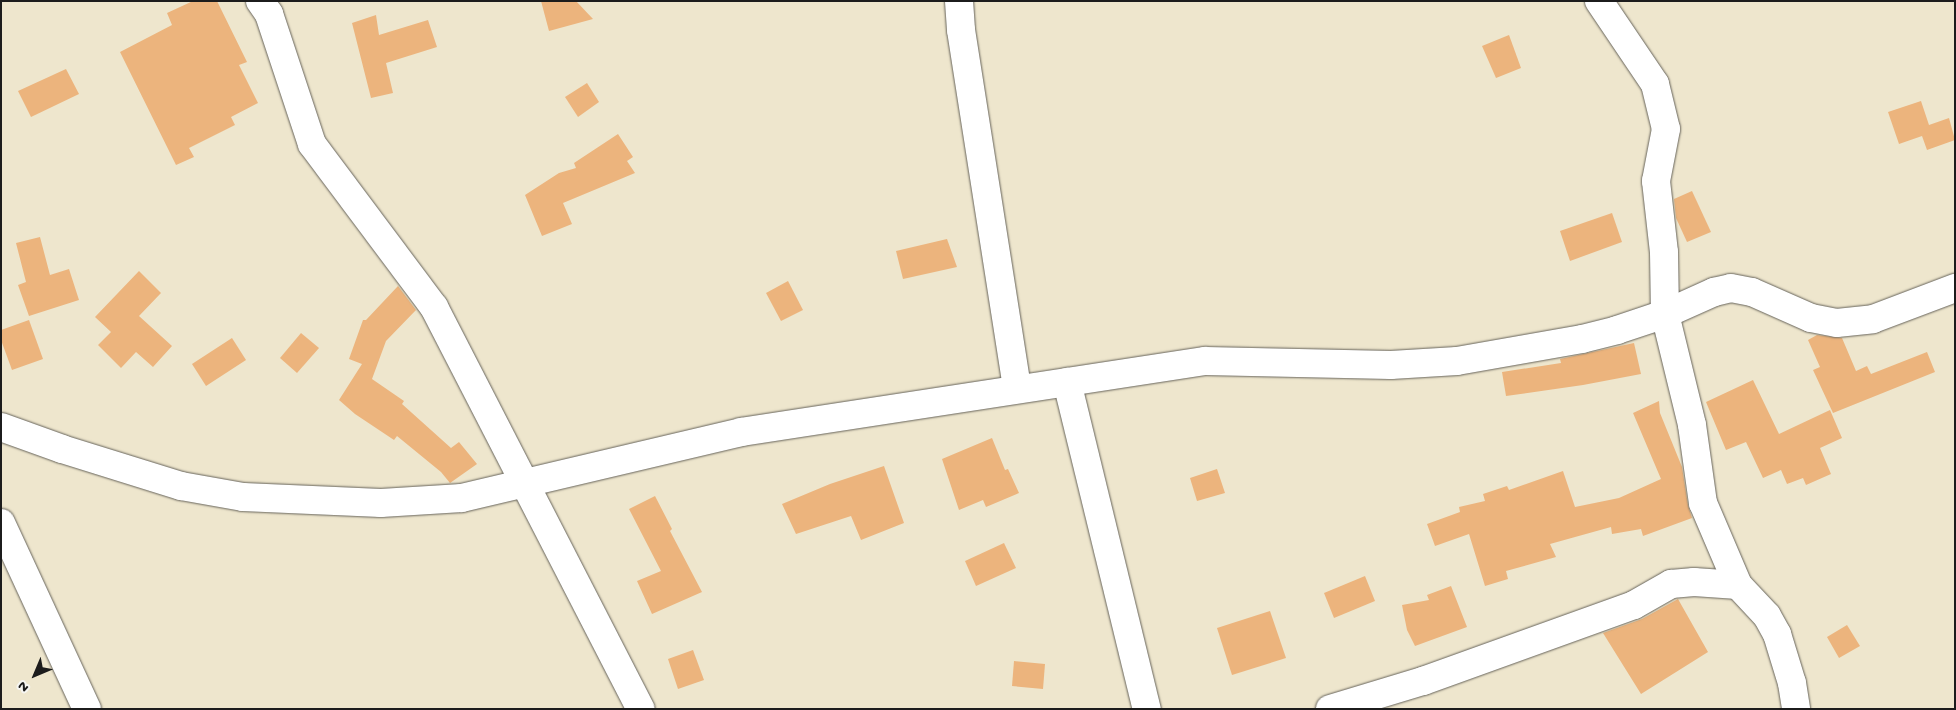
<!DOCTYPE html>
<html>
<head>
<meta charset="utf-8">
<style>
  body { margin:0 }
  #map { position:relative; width:1956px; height:710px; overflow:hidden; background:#eee6cd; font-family:"Gochi Hand",sans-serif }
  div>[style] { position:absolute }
  .building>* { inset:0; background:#ecb47d }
  .roads { filter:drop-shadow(0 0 1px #66635a) drop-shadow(0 0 1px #66635a) }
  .minor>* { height:28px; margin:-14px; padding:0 14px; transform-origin:14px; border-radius:14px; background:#fff }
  span { translate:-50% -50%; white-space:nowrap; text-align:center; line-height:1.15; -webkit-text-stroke:4px #f6f6f2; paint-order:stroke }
  .frame { position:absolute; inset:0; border:2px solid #1c1c1c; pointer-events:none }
  .north { position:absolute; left:10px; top:650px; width:50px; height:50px; -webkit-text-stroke:4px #f6f6f2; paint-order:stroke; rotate:225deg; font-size:14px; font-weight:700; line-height:20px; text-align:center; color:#1c1c1c }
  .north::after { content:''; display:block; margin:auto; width:18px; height:22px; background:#1c1c1c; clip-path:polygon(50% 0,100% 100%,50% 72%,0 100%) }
</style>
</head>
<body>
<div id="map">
  <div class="building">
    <div style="clip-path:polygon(193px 1px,217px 1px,247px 62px,239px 65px,258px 103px,231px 117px,235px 125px,189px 148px,194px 157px,176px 165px,120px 52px,172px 25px,167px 13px)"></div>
    <div style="clip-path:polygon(541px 1px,576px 1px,593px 19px,549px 31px)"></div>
    <div style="clip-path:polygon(376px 15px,379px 35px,428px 20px,437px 47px,386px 63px,393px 93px,371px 98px,352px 23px)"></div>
    <div style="clip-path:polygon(1509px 35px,1521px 68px,1496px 78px,1482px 46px)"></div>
    <div style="clip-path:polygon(66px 69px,79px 94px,31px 117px,18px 91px)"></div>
    <div style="clip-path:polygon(587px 83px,599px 102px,578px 117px,565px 97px)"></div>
    <div style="clip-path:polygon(1921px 101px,1929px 125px,1949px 118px,1955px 140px,1927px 150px,1922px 136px,1899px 144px,1888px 112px)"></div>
    <div style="clip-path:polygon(618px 134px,633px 157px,627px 161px,635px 173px,563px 203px,572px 224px,542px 236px,525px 195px,559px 173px,576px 168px,574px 163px)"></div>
    <div style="clip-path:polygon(1692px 191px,1711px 232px,1687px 242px,1676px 218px,1674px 199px)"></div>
    <div style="clip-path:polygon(1612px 213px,1622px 242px,1570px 261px,1560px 231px)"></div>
    <div style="clip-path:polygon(40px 237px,50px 275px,69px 269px,79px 300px,29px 316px,18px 285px,26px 282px,16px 243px)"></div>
    <div style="clip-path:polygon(947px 239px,957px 267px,903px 279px,896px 251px)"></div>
    <div style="clip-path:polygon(139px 271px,161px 293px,139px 316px,172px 346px,153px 367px,136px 352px,121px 368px,98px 345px,111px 332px,95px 317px)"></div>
    <div style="clip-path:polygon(788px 281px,803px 310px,781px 321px,766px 293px)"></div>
    <div style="clip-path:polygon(398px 286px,416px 310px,386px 341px,372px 379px,404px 401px,402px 404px,451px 448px,459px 442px,477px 464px,450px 483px,441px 472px,397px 436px,394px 440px,355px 414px,339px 400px,362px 364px,349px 359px,363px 320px,366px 320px)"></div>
    <div style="clip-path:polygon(29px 320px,43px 359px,12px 370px,1px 340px,1px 330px)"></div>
    <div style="clip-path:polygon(301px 333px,319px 348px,297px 373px,280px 358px)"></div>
    <div style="clip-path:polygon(1817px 335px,1842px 338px,1856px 371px,1867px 366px,1871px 374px,1927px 352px,1935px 372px,1833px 413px,1813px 370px,1820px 367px,1808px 340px)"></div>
    <div style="clip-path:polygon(232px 338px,246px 360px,206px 386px,192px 364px)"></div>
    <div style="clip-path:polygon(1634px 343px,1641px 374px,1583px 385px,1506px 396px,1502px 372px,1561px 363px,1560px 359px)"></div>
    <div style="clip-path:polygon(1753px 380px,1779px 434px,1830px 410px,1842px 438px,1820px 448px,1831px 474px,1806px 485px,1803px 478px,1787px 484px,1781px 470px,1763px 478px,1746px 442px,1726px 450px,1706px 402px)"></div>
    <div style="clip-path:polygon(1659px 401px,1660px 413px,1682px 467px,1688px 505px,1692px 518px,1643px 536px,1641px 529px,1612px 534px,1611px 527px,1550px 544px,1556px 557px,1506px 571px,1508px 579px,1485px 586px,1469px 534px,1435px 546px,1427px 524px,1460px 512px,1459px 507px,1485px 501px,1483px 494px,1507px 486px,1509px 490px,1563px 471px,1575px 507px,1619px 498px,1661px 479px,1633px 413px)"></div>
    <div style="clip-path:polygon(992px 438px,1005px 470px,1008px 469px,1019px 493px,986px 507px,983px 500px,959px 510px,942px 459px)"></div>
    <div style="clip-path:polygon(884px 466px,904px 523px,861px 540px,851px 516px,796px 534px,782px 504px,830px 484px)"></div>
    <div style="clip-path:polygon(1217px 469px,1225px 493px,1197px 501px,1190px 478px)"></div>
    <div style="clip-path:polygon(655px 496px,672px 529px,670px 531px,702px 592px,652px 614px,637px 581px,661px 571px,629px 509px)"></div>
    <div style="clip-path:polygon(1004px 543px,1016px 568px,976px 586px,965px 561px)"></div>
    <div style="clip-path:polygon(1365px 576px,1375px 601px,1334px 618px,1324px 593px)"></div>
    <div style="clip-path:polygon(1451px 586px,1467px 627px,1415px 646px,1407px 630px,1402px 605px,1429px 600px,1427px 595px)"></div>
    <div style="clip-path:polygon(1678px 599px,1708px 652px,1641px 694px,1603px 633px,1642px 619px)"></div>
    <div style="clip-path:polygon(1270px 611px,1286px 658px,1232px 675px,1217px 628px)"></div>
    <div style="clip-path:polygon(1847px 625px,1860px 646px,1839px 658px,1827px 637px)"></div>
    <div style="clip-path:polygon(693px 650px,704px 680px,678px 689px,668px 659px)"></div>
    <div style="clip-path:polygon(1014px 661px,1045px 664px,1043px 689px,1012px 686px)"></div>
  </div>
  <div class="roads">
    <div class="minor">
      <div style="left:260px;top:1px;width:16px;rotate:55deg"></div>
      <div style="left:269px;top:14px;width:137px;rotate:71.7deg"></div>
      <div style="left:312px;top:144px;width:204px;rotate:53.2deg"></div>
      <div style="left:434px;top:307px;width:452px;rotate:62.8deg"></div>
      <div style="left:959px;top:1px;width:29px;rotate:86deg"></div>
      <div style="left:961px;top:30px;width:363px;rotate:81.1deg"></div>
      <div style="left:1599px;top:1px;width:100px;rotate:56deg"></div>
      <div style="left:1655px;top:84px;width:46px;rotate:76.3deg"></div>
      <div style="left:1666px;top:129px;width:53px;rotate:100.9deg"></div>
      <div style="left:1656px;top:181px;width:71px;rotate:83.6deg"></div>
      <div style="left:1664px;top:252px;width:62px;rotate:89.1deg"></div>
      <div style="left:1665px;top:314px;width:114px;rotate:76.3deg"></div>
      <div style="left:1692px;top:425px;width:79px;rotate:82deg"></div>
      <div style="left:1703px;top:503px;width:89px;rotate:66.9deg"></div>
      <div style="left:1738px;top:585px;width:42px;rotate:46.9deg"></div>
      <div style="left:1767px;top:616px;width:21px;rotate:61deg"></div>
      <div style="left:1777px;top:634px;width:51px;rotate:73deg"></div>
      <div style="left:1792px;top:683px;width:26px;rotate:81deg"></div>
      <div style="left:1067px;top:382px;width:337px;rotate:76.3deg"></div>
      <div style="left:1px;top:427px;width:65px;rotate:19.8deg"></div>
      <div style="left:62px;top:449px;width:125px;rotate:17.3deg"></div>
      <div style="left:181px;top:486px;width:63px;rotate:10.1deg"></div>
      <div style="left:243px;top:497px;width:138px;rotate:2.5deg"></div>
      <div style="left:381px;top:503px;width:81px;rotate:-3.5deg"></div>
      <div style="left:462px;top:498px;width:287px;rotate:-13.3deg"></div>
      <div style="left:741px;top:432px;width:469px;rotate:-8.7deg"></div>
      <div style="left:1205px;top:361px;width:186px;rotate:1.2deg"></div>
      <div style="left:1391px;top:365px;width:66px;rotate:-3.5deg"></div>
      <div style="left:1457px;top:361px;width:127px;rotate:-10deg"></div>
      <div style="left:1582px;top:339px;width:36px;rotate:-14deg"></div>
      <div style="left:1617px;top:330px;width:51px;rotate:-18.4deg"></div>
      <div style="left:1665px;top:314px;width:54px;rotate:-24.2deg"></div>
      <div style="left:1714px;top:292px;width:17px;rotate:-13deg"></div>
      <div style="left:1731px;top:288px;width:21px;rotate:11deg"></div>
      <div style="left:1752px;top:292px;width:64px;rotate:23.8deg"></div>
      <div style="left:1811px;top:318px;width:26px;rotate:11deg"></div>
      <div style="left:1837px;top:323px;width:36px;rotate:-6deg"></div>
      <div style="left:1873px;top:319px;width:88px;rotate:-20.7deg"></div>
      <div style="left:1px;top:523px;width:205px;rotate:65.2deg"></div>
      <div style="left:1330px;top:709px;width:97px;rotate:-16.8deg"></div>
      <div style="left:1423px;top:681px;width:224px;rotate:-19.8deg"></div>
      <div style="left:1634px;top:605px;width:43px;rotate:-29.6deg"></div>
      <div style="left:1671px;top:584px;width:23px;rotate:-5deg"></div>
      <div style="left:1694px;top:582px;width:44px;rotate:3.9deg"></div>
    </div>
  </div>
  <div class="frame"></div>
  <div class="north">N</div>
</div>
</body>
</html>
